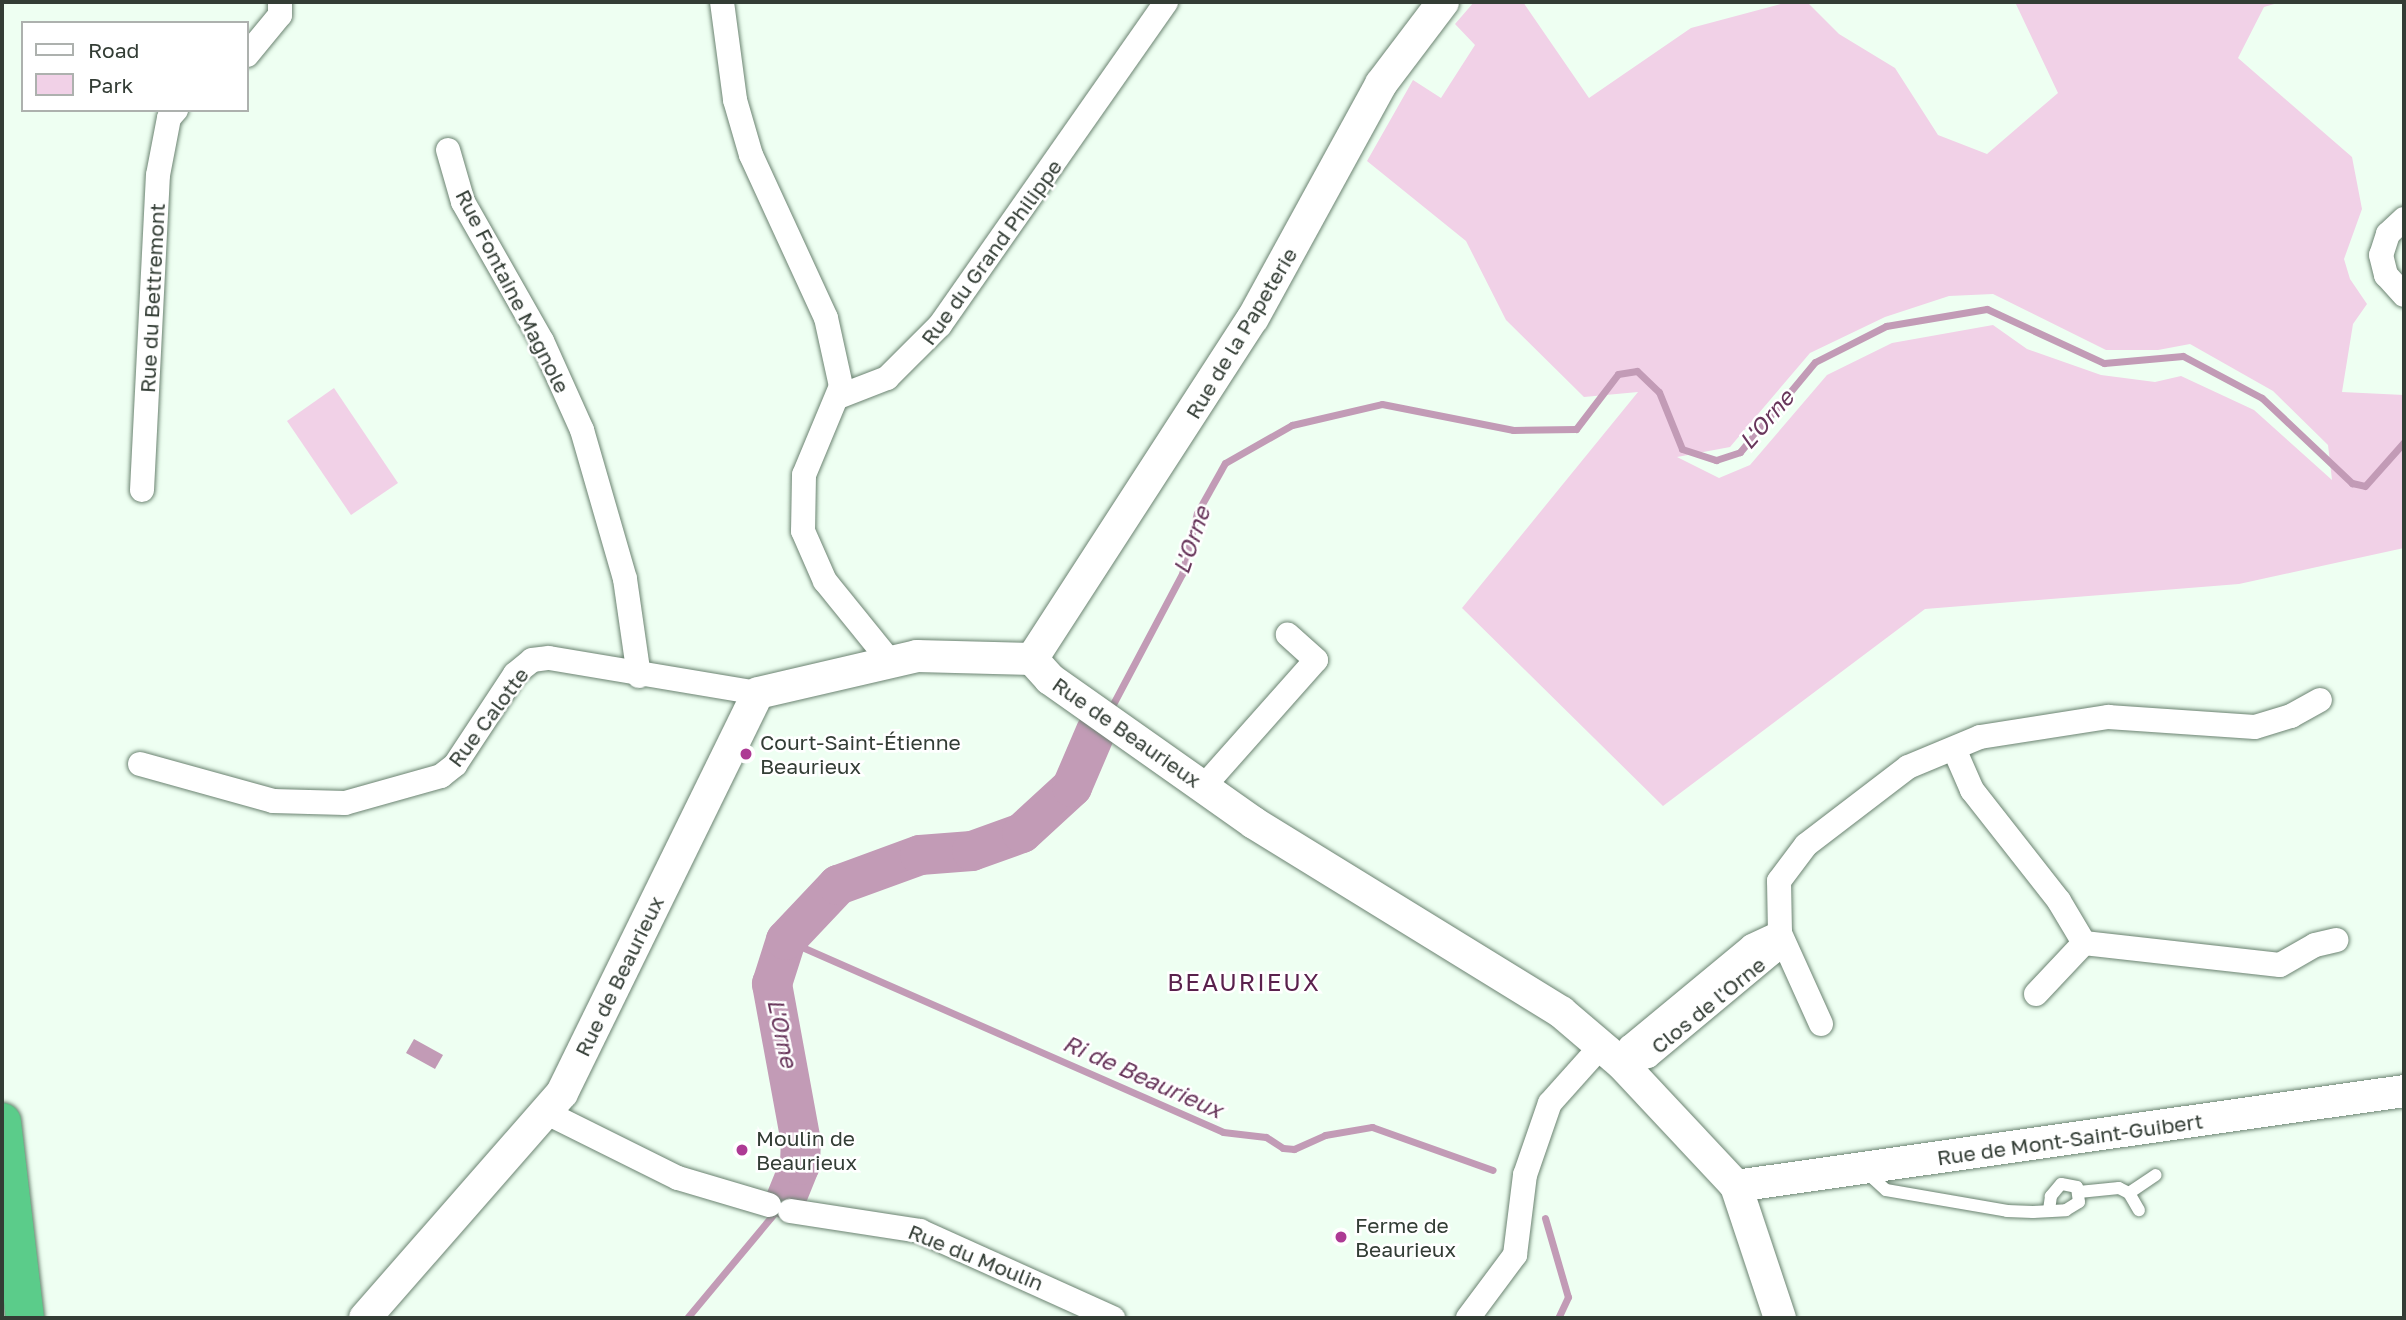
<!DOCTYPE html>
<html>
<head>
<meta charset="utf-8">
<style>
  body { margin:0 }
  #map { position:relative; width:2406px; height:1320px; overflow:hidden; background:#eefff2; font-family:"Golos Text",sans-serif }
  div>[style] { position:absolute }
  .green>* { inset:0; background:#f1d1e7 }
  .water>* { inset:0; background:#c29bb6 }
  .stream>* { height:7px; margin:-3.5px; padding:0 3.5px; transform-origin:3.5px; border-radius:3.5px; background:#c29bb6 }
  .river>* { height:40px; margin:-20px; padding:0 20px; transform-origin:20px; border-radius:20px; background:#c29bb6 }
  .roads { filter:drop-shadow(0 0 2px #6b8371) drop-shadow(0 0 2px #6b8371) }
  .service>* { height:12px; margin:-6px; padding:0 6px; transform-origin:6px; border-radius:6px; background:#fff }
  .minor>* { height:24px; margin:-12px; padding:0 12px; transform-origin:12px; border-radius:12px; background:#fff }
  .tertiary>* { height:32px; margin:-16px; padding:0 16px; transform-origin:16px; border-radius:16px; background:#fff }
  .trunk>* { height:38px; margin:-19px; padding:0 19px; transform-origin:19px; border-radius:19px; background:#5bcc8a }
  .dots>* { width:19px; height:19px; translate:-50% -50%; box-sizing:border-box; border:4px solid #fff; border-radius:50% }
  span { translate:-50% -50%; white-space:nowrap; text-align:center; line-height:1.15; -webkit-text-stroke:5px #fff; paint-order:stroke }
  .street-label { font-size:21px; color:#333d35 }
  .poi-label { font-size:21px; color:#333d35 }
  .left { translate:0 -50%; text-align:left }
  .water-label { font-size:23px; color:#68365b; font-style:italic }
  .quarter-label { font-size:24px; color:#59214c; letter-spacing:2px }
  .frame { position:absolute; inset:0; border:4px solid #333d35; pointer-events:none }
  .legend { position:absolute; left:21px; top:21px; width:228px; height:91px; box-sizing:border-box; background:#fff; border:2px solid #adb1ae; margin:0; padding:9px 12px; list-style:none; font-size:21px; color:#333d35 }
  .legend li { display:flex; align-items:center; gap:14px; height:35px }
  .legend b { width:35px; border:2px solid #adb1ae }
</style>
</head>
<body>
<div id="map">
  <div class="green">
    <div style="clip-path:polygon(evenodd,1474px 2px,1523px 2px,1589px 98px,1691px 28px,1788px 2px,1807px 2px,1839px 34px,1895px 68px,1938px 135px,1987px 154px,2058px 93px,2015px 2px,2281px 2px,2264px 7px,2238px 58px,2352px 157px,2362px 209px,2344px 259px,2350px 279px,2367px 304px,2353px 324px,2342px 392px,2404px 395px,2404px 548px,2239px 584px,1925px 609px,1663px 806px,1462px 608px,1638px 392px,1584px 397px,1506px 320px,1466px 241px,1367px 161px,1413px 80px,1441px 98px,1475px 45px,1455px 24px,1474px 2px,1993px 294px,2106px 350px,2158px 350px,2190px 344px,2273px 391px,2328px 445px,2332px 480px,2254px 410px,2181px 376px,2155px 382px,2101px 375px,2027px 349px,1993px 325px,1892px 343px,1827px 375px,1750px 465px,1719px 478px,1677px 457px,1730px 447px,1810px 353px,1885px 317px,1949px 296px,1993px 294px)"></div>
    <div style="clip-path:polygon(334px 388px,398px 483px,351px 515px,287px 421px)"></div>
  </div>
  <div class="water">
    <div style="clip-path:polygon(414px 1039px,443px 1055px,435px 1069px,406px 1053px)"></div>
  </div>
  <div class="stream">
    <div style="left:1112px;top:706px;width:149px;rotate:-62.1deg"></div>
    <div style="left:1182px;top:574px;width:63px;rotate:-76.2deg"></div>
    <div style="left:1197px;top:513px;width:57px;rotate:-60.8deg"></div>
    <div style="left:1225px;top:463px;width:77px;rotate:-29.6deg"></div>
    <div style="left:1292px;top:425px;width:92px;rotate:-13.1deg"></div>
    <div style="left:1382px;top:404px;width:134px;rotate:11.2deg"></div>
    <div style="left:1513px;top:430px;width:63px;rotate:-0.9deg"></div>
    <div style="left:1576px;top:429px;width:69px;rotate:-52.6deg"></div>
    <div style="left:1618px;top:374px;width:19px;rotate:-9deg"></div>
    <div style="left:1637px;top:371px;width:30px;rotate:44deg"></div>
    <div style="left:1659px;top:392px;width:61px;rotate:68deg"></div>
    <div style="left:1682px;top:449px;width:36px;rotate:18deg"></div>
    <div style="left:1716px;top:460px;width:25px;rotate:-18deg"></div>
    <div style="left:1740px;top:452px;width:117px;rotate:-50.2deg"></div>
    <div style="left:1815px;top:362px;width:80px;rotate:-26.9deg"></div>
    <div style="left:1886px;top:326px;width:102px;rotate:-9.6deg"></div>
    <div style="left:1987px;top:309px;width:129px;rotate:24.8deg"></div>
    <div style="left:2104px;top:363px;width:79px;rotate:-5.1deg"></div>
    <div style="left:2183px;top:356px;width:89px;rotate:28deg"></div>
    <div style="left:2262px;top:398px;width:124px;rotate:43.4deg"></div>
    <div style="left:2352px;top:483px;width:13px;rotate:13deg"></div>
    <div style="left:2365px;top:486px;width:59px;rotate:-48.4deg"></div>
    <div style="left:786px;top:940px;width:477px;rotate:23.7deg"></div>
    <div style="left:1223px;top:1132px;width:43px;rotate:6.6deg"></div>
    <div style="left:1266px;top:1137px;width:20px;rotate:33deg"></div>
    <div style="left:1283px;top:1148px;width:11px;rotate:5deg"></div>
    <div style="left:1294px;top:1149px;width:34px;rotate:-24deg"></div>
    <div style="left:1325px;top:1135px;width:48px;rotate:-9.7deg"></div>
    <div style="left:1372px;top:1127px;width:128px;rotate:19.6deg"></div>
    <div style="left:1545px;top:1218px;width:82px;rotate:73.8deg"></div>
    <div style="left:1568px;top:1297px;width:23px;rotate:115deg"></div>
    <div style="left:687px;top:1318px;width:155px;rotate:-50.2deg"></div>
  </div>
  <div class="river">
    <div style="left:786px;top:1199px;width:37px;rotate:-68deg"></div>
    <div style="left:800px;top:1165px;width:23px;rotate:-88deg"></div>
    <div style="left:801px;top:1142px;width:161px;rotate:-100.4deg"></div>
    <div style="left:772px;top:984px;width:46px;rotate:-72.3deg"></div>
    <div style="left:786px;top:940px;width:76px;rotate:-46.6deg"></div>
    <div style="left:838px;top:885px;width:87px;rotate:-20.1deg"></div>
    <div style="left:920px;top:855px;width:52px;rotate:-4.4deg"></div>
    <div style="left:972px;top:851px;width:53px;rotate:-19.8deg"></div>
    <div style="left:1022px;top:833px;width:68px;rotate:-42.6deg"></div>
    <div style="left:1072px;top:787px;width:61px;rotate:-66.8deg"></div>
  </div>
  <div class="roads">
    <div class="service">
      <div style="left:1872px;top:1168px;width:11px;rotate:80deg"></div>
      <div style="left:1874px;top:1179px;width:16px;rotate:43deg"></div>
      <div style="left:1886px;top:1190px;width:123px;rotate:9.8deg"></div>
      <div style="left:2007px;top:1211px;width:26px;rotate:2deg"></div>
      <div style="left:2033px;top:1212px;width:33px;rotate:-3deg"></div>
      <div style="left:2066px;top:1210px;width:15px;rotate:-32deg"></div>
      <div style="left:2079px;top:1202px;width:15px;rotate:-98deg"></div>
      <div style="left:2077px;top:1187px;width:16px;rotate:-169deg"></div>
      <div style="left:2061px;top:1184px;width:16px;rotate:130deg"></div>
      <div style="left:2051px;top:1196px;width:15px;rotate:98deg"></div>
      <div style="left:2079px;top:1192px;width:40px;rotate:-5.7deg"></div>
      <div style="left:2119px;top:1188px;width:11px;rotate:27deg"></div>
      <div style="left:2129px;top:1193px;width:20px;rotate:60deg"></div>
      <div style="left:2129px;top:1193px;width:32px;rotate:-34deg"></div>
    </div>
    <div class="minor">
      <div style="left:722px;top:2px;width:99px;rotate:82.4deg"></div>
      <div style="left:735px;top:100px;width:57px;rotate:73.8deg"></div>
      <div style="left:751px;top:155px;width:179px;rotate:65.3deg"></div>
      <div style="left:826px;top:318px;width:70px;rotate:77.6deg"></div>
      <div style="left:841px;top:386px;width:96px;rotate:112.6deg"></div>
      <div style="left:804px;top:475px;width:56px;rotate:91deg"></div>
      <div style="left:803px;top:531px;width:55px;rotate:66.3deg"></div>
      <div style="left:825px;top:581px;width:102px;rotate:51deg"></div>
      <div style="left:247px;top:55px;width:52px;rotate:-50.5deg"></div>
      <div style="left:280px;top:15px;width:13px;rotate:-90deg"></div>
      <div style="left:448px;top:150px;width:54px;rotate:73.9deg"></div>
      <div style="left:463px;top:202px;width:160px;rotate:60.4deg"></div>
      <div style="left:542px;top:341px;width:98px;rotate:65.8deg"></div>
      <div style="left:582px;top:430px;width:155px;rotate:73.9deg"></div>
      <div style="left:625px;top:579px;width:98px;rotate:81.8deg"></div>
      <div style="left:2404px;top:219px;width:22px;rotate:137deg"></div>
      <div style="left:2388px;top:234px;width:22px;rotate:108deg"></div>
      <div style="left:2381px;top:255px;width:21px;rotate:76deg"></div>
      <div style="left:2386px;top:275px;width:27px;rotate:48deg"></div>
      <div style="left:838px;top:397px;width:53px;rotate:-21.2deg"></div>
      <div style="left:887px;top:378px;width:75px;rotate:-45deg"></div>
      <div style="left:940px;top:325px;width:394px;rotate:-55deg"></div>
      <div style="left:142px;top:490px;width:315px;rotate:-87.1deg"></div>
      <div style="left:158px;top:175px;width:58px;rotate:-79.1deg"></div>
      <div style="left:169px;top:118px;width:11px;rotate:-49deg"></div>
      <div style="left:1955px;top:751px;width:43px;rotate:66.4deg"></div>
      <div style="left:1972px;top:790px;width:141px;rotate:51.9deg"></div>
      <div style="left:2059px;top:901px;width:49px;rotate:59.2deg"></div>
      <div style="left:2084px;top:943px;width:197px;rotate:6.4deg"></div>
      <div style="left:2280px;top:965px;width:40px;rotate:-29.7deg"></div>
      <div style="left:2315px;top:945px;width:22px;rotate:-13deg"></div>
      <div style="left:140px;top:764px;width:138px;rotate:15.5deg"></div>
      <div style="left:273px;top:801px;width:72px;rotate:1.6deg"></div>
      <div style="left:345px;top:803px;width:100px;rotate:-15.7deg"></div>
      <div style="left:441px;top:776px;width:18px;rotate:-38deg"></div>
      <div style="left:455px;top:765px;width:109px;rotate:-56.6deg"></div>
      <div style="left:515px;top:674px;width:22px;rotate:-39deg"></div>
      <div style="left:532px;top:660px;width:17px;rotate:-7deg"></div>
      <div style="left:549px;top:658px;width:212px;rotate:9.5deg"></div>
      <div style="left:1205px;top:785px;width:167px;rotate:-48.4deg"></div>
      <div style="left:1316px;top:660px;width:38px;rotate:-138deg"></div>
      <div style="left:2036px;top:994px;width:70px;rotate:-46.7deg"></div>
      <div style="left:1821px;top:1024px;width:100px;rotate:-114.3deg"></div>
      <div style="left:1780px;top:933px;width:52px;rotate:-91.1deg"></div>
      <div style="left:1779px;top:881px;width:45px;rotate:-53.1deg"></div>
      <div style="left:1806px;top:845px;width:128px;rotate:-37.4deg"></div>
      <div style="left:1908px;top:767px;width:78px;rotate:-22.6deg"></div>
      <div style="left:1980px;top:737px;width:130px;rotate:-8.9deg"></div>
      <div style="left:2108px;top:717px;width:147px;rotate:3.9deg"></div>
      <div style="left:2255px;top:727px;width:38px;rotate:-17deg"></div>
      <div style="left:2291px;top:716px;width:33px;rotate:-29deg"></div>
      <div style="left:1622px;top:1064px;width:27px;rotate:-17deg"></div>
      <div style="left:1648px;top:1056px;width:163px;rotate:-39.8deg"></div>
      <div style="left:1773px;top:952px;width:20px;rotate:-70deg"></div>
      <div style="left:1622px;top:1064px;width:19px;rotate:-65deg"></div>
      <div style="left:1630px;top:1047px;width:158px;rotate:-39.6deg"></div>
      <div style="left:1752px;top:946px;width:31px;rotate:-25deg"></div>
      <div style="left:547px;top:1113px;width:146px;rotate:26.4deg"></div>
      <div style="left:678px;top:1178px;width:95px;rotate:16.5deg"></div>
      <div style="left:790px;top:1211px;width:132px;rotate:8.7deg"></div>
      <div style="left:920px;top:1231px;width:212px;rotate:24.3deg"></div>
      <div style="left:1468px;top:1318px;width:79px;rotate:-53.3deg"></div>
      <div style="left:1515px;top:1255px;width:81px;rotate:-82.9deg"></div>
      <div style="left:1525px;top:1175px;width:76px;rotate:-70.9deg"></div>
      <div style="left:1550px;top:1103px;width:75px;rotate:-48.2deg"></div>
    </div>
    <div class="tertiary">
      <div style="left:1032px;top:659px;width:27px;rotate:48deg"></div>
      <div style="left:1050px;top:679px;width:250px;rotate:35.2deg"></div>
      <div style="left:1254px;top:823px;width:361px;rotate:31.6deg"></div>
      <div style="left:1561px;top:1012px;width:80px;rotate:40.4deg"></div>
      <div style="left:1622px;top:1064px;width:167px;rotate:46.9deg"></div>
      <div style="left:1736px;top:1186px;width:139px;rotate:71.6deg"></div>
      <div style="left:1032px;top:659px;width:406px;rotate:-57.1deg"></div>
      <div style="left:1253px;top:318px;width:267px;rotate:-61.3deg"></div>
      <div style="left:1381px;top:84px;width:103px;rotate:-52.9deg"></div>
      <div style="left:1736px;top:1186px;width:675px;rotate:-8.09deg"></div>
      <div style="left:365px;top:1318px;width:299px;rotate:-48.8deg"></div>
      <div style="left:562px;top:1093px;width:445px;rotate:-63.9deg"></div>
      <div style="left:758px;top:693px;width:163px;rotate:-13.1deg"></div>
      <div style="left:917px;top:656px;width:115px;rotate:1.5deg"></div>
    </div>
    <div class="trunk">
      <div style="left:2px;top:1122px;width:197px;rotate:83.3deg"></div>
    </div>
  </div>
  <div class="dots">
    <div style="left:746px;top:754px;background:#ad3a94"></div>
    <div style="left:742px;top:1150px;background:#ad3a94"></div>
    <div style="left:1341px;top:1237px;background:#ad3a94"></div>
  </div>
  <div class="street-label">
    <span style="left:991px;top:252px;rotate:-54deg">Rue du Grand Philippe</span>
    <span style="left:513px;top:291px;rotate:63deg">Rue Fontaine Magnole</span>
    <span style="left:152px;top:298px;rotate:-87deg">Rue du Bettremont</span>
    <span style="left:1241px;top:333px;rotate:-59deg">Rue de la Papeterie</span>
    <span style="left:488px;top:717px;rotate:-53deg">Rue Calotte</span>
    <span style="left:1127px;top:732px;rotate:35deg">Rue de Beaurieux</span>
    <span style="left:619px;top:976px;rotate:-64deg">Rue de Beaurieux</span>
    <span style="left:1708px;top:1005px;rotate:-39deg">Clos de l'Orne</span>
    <span style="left:2070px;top:1139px;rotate:-8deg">Rue de Mont-Saint-Guibert</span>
    <span style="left:976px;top:1257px;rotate:22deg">Rue du Moulin</span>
  </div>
  <div class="poi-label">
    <span class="left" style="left:760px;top:754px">Court-Saint-Étienne<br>Beaurieux</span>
    <span class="left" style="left:756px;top:1150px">Moulin de<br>Beaurieux</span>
    <span class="left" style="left:1355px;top:1237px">Ferme de<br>Beaurieux</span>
  </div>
  <div class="water-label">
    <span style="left:1766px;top:419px;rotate:-49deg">L'Orne</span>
    <span style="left:1191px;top:540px;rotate:-71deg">L'Orne</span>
    <span style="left:783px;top:1033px;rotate:78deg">L'Orne</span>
    <span style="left:1143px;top:1076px;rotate:24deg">Ri de Beaurieux</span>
  </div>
  <div class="quarter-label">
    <span style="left:1244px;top:982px">BEAURIEUX</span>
  </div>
  <div class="frame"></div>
  <ul class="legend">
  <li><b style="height:9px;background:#fff"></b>Road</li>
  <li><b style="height:19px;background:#f1d1e7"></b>Park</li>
  </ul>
</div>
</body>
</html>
